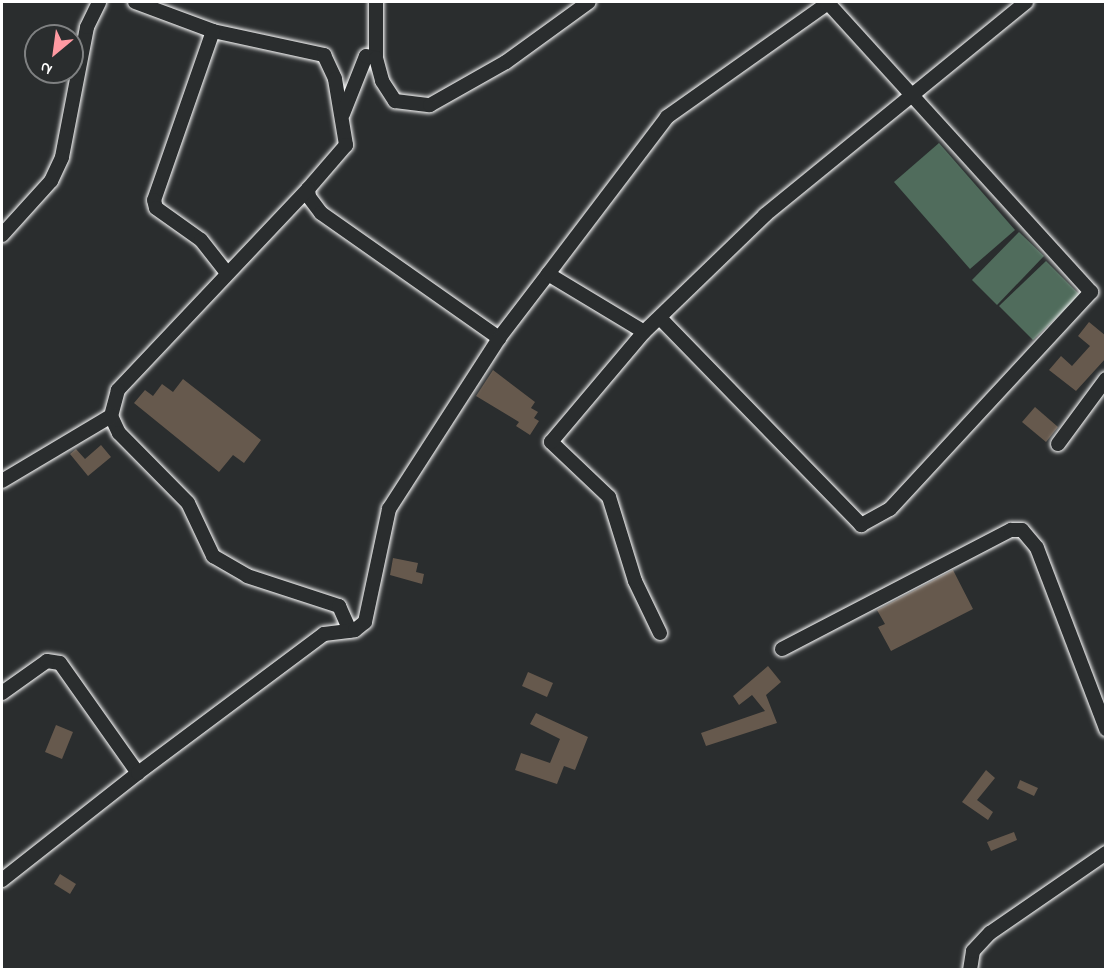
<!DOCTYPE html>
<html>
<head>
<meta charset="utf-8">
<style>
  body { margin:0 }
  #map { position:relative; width:1107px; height:971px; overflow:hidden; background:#2a2d2e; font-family:"Indie Flower",sans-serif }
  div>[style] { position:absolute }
  .green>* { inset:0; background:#506c5c }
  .building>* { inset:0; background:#66594d }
  .roads { filter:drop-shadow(0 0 2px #fff) drop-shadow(0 0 2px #fff) }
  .street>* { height:14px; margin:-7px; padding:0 7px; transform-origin:7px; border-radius:7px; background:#2a2d2e }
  span { translate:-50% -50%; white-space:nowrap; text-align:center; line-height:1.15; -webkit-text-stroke:6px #2a2d2e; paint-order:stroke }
  .frame { position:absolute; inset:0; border:3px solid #fff; pointer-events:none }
  .north { position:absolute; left:24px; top:24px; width:60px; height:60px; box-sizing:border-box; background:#2a2d2e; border:2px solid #7f8182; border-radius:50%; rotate:209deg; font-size:16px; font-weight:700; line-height:24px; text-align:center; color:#fff }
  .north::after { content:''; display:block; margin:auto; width:21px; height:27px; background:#ff9aa2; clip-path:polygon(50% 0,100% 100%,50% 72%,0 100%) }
</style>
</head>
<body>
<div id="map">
  <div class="green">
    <div style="clip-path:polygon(939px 143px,1015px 230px,970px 269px,894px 182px)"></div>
    <div style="clip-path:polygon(1019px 232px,1044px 256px,997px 305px,972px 280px)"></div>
    <div style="clip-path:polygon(1046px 261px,1080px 295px,1033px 340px,999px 306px)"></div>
  </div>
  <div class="building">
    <div style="clip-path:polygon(1089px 322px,1106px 336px,1106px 358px,1076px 391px,1049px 370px,1061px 356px,1072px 366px,1090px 346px,1078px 336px)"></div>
    <div style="clip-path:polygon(493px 370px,535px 402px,531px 408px,538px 412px,534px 418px,539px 421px,530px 435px,516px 426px,519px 422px,476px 396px)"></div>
    <div style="clip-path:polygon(183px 379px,261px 440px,244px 463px,233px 455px,219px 472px,134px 403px,145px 390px,153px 396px,162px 384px,173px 392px)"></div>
    <div style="clip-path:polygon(1035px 407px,1058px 427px,1046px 442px,1022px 422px)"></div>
    <div style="clip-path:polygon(101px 445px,111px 457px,88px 476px,70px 454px,76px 449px,85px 459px)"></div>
    <div style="clip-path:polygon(393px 558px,418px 563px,416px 572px,424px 574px,422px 584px,390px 575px)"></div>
    <div style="clip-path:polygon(953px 570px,973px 609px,891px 651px,878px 627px,885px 624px,877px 610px)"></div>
    <div style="clip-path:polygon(768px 666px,781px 682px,766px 695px,777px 723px,706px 746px,701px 733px,765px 711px,752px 695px,739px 705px,733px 696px)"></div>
    <div style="clip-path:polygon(528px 672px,553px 683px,547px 697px,522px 686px)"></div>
    <div style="clip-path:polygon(536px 713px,588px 737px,575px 770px,564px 766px,557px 784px,515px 770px,521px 753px,550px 763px,560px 739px,530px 724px)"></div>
    <div style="clip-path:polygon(56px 725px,73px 732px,62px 759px,45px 752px)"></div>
    <div style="clip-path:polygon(986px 770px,995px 778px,977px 800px,993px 812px,988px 820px,962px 802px)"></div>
    <div style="clip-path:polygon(1020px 780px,1038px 788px,1034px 796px,1017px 788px)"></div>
    <div style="clip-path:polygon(1014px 832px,1017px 840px,991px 851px,987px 842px)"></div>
    <div style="clip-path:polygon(60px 874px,76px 884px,70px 894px,54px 884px)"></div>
  </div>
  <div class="roads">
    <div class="street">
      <div style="left:135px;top:2px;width:83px;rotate:20.4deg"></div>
      <div style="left:213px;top:31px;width:114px;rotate:12.2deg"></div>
      <div style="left:324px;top:55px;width:26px;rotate:65deg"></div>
      <div style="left:335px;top:79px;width:67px;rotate:80.5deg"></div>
      <div style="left:346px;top:145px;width:58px;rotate:130.8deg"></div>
      <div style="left:308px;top:189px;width:8px;rotate:83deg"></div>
      <div style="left:309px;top:197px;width:20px;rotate:53deg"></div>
      <div style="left:321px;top:213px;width:218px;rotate:35.1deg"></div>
      <div style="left:499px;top:338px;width:81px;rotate:-52.6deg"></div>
      <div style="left:548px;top:274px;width:112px;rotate:31.1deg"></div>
      <div style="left:213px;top:31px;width:179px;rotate:109.2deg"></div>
      <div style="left:154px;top:200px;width:8px;rotate:76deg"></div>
      <div style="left:156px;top:208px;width:55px;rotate:35.4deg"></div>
      <div style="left:201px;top:240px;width:42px;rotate:51.8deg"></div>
      <div style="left:376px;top:58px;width:56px;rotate:-90deg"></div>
      <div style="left:343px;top:114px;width:62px;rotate:-68.4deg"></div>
      <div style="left:366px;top:56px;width:10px;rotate:11deg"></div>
      <div style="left:376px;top:58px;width:24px;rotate:75deg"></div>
      <div style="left:382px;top:81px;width:24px;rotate:57deg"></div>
      <div style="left:395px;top:101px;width:35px;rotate:7deg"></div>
      <div style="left:430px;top:105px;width:87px;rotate:-29.5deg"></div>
      <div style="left:506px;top:62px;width:102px;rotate:-35.9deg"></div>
      <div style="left:308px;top:189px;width:277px;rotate:133.4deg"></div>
      <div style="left:118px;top:390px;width:27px;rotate:105deg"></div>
      <div style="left:111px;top:416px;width:19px;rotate:65deg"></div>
      <div style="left:119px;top:433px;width:98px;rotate:45.4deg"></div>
      <div style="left:188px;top:503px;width:59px;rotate:64.7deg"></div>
      <div style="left:213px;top:556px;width:39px;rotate:30deg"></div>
      <div style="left:247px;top:576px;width:97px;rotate:18.1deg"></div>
      <div style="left:339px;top:606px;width:27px;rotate:66deg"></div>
      <div style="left:2px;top:235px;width:73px;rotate:-47.8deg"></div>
      <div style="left:51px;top:181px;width:26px;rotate:-65deg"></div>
      <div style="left:62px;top:157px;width:132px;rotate:-79.1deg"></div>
      <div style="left:87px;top:27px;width:28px;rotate:-64deg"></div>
      <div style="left:548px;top:274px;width:197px;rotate:-52.8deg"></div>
      <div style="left:667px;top:117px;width:197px;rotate:-35.3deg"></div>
      <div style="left:660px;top:318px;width:289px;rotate:45.8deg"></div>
      <div style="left:861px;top:525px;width:33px;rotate:-29deg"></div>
      <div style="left:890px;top:509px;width:296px;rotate:-47.2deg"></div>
      <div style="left:1091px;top:292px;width:392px;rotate:-132.3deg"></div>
      <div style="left:1058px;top:444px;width:81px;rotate:-53.6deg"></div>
      <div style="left:2px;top:481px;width:127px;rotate:-30.8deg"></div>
      <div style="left:660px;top:633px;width:58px;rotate:-115.7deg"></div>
      <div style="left:635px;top:581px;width:88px;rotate:-107.2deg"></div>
      <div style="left:609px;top:497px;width:80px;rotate:-136.5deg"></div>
      <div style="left:551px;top:442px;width:144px;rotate:-49.8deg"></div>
      <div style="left:644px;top:332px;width:168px;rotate:-44deg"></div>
      <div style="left:765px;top:215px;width:337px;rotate:-39.2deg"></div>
      <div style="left:782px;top:649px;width:258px;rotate:-27.5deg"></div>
      <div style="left:1011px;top:530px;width:11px"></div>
      <div style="left:1022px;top:530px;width:23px;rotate:50deg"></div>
      <div style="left:1037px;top:548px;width:194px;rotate:69.1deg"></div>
      <div style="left:2px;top:693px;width:55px;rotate:-35.4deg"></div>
      <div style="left:47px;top:661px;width:13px;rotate:9deg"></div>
      <div style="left:60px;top:663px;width:135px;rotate:54.7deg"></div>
      <div style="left:138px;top:773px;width:173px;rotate:141.8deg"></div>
      <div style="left:138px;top:773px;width:232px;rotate:-36.8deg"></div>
      <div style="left:324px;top:634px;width:31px;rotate:-7deg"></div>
      <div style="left:355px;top:630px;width:13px;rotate:-39deg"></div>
      <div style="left:365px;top:622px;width:116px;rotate:-78deg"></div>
      <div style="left:389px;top:509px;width:203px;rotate:-57.2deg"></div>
      <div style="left:970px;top:970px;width:19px;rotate:-81deg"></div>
      <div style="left:973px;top:951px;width:25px;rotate:-47deg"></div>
      <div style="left:990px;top:933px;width:141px;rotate:-34.6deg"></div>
    </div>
  </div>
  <div class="frame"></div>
  <div class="north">N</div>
</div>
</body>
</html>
